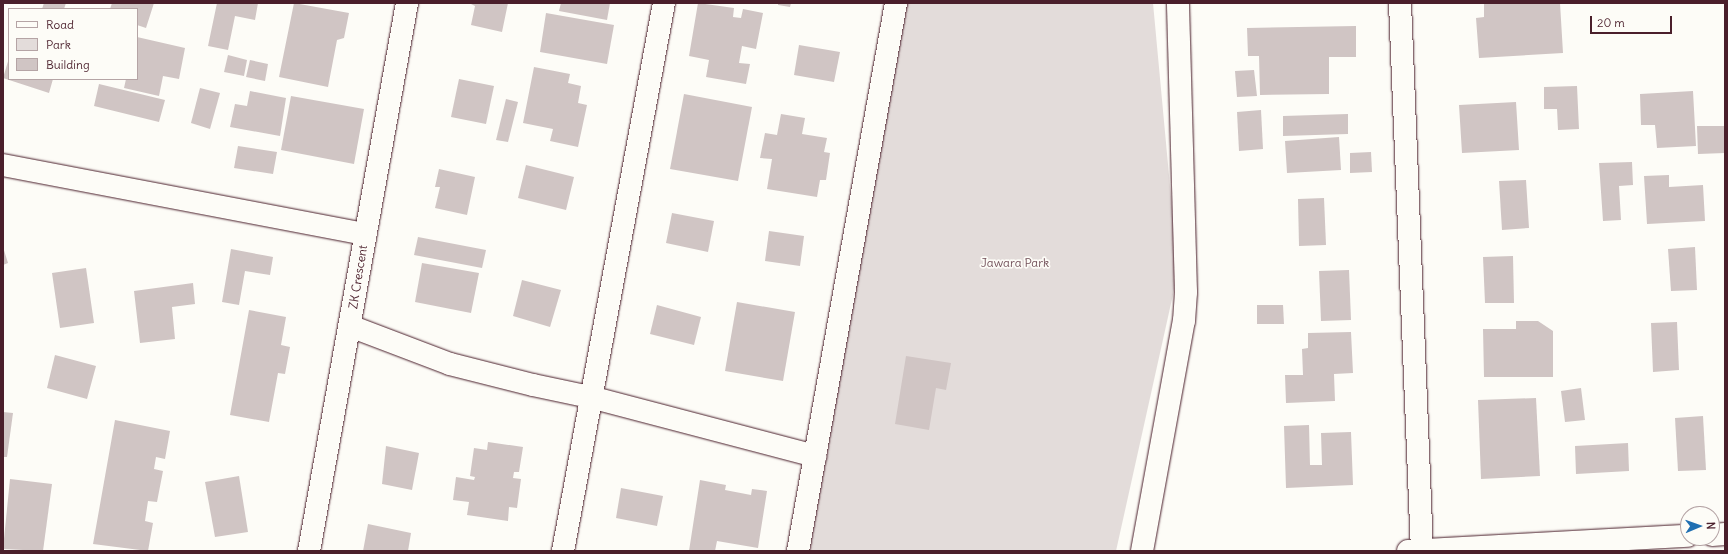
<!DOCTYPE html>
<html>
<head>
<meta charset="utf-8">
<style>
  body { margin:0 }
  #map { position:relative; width:1728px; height:554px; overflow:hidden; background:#fdfcf7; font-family:Delius,sans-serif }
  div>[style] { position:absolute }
  .green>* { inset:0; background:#e3dcda }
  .building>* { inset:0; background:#d0c5c4 }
  .roads { filter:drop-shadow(0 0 1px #4a1f2b) drop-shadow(0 0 1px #4a1f2b) }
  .minor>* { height:22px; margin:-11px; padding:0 11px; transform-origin:11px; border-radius:11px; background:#fdfcf7 }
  span { translate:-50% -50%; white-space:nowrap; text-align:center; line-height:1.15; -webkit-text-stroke:3.5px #fdfcf7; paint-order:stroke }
  .park-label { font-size:12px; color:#704e57 }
  .street-label { font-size:12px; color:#4a1f2b }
  .frame { position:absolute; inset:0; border:4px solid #4a1f2b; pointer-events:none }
  .legend { position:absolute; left:8px; top:8px; width:130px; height:72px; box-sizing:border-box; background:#fdfcf7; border:1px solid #b5a4a5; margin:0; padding:5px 7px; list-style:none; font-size:12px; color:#4a1f2b }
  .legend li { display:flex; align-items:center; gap:8px; height:20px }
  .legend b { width:20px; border:1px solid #b5a4a5 }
  .north { position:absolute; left:1680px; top:506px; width:40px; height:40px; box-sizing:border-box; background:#fdfcf7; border:1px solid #b5a4a5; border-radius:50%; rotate:88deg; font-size:11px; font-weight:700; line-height:16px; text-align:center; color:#4a1f2b }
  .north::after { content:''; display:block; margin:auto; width:14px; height:18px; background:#1f6fb2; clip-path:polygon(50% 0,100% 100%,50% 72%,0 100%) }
  .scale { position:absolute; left:1590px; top:16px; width:82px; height:18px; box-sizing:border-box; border:2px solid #4a1f2b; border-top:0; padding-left:5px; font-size:12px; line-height:14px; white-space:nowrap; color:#4a1f2b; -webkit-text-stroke:3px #fdfcf7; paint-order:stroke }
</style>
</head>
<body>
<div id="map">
  <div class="green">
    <div style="clip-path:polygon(900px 3px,1153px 3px,1178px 272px,1116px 551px,798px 551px)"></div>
  </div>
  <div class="building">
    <div style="clip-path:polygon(44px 3px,66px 3px,64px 9px,42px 9px)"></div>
    <div style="clip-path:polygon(112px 3px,154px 3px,146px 28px,137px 25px,137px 9px,110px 9px)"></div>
    <div style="clip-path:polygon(217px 3px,258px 3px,255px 20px,235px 16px,228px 50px,208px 46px)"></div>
    <div style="clip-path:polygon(294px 3px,349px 13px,344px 38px,337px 40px,328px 87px,279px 77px)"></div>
    <div style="clip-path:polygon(469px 3px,508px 3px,502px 32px,471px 25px,475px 6px)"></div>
    <div style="clip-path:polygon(561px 3px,610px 3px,607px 20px,559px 11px)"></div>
    <div style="clip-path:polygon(698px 3px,734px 8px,733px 17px,741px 18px,743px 9px,763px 13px,756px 49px,742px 46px,739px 63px,750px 64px,746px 84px,706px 77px,709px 60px,689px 56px)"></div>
    <div style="clip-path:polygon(778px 3px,791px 3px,790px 7px,778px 5px)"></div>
    <div style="clip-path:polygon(1484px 3px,1560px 3px,1563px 53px,1479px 58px,1476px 18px,1484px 17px)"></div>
    <div style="clip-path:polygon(546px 13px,614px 25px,607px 64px,540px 52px)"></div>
    <div style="clip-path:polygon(1356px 26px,1356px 57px,1329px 57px,1329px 94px,1260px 95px,1259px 56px,1248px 56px,1247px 28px)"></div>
    <div style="clip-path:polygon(137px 37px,185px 48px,179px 79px,163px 76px,159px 96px,124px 88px,126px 79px,137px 79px)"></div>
    <div style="clip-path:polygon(799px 45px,840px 52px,834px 82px,794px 75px)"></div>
    <div style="clip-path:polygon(228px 55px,247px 60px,244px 76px,224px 72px)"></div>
    <div style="clip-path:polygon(9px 58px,9px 79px,53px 79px,49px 93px,3px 78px)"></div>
    <div style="clip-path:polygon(250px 60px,268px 64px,265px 81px,246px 77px)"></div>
    <div style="clip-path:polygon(534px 67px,570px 74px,568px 83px,581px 86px,578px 103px,587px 105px,578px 147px,550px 141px,553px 129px,523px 123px)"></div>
    <div style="clip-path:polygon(1254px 70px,1257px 96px,1237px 97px,1235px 71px)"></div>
    <div style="clip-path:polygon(459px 79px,494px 86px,486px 124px,451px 117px)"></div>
    <div style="clip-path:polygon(99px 84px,165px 100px,159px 122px,94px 106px)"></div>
    <div style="clip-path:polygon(1577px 86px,1579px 129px,1558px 130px,1557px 109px,1544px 109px,1544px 87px)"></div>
    <div style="clip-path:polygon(200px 88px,220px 93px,210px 129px,191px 123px)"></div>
    <div style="clip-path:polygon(250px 91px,286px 98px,280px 136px,230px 127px,235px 104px,247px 106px)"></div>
    <div style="clip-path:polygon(1693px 91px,1696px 146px,1657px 148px,1655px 125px,1641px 125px,1640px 94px)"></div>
    <div style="clip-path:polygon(684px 94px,752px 107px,738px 181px,670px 169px)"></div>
    <div style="clip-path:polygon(291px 96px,364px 109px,354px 164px,281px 150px)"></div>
    <div style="clip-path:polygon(506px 99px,518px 102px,508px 142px,496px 140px)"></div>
    <div style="clip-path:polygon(1516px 102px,1519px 150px,1462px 153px,1459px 105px)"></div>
    <div style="clip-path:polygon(1261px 110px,1263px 149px,1239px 151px,1237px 112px)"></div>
    <div style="clip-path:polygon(781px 114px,805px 118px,802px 134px,827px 138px,824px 152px,830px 153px,826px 180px,820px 180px,817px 197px,767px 189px,772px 159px,760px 158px,765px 133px,777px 135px)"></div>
    <div style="clip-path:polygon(1348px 114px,1348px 134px,1283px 136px,1283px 116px)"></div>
    <div style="clip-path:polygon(1697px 126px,1725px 126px,1725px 153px,1698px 154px)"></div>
    <div style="clip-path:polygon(1339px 137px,1341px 170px,1287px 173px,1285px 141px)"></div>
    <div style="clip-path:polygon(238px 146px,277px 152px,273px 174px,234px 168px)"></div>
    <div style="clip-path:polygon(1371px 152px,1372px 172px,1350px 173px,1350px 153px)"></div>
    <div style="clip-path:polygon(1632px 162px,1633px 185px,1619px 186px,1621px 220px,1603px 221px,1599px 163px)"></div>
    <div style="clip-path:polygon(526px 165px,574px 177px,566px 210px,518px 198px)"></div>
    <div style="clip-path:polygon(439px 169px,475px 177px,467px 215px,435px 208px,440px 187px,435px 187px)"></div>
    <div style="clip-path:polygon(1669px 175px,1669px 187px,1703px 185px,1705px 221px,1647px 224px,1644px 176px)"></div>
    <div style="clip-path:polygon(1526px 180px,1529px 228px,1502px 230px,1499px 181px)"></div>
    <div style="clip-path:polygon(1324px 198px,1326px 245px,1299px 246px,1298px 199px)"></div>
    <div style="clip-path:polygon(672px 213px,714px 221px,708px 252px,666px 243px)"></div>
    <div style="clip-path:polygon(769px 231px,804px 236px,800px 266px,765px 261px)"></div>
    <div style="clip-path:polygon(418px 237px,486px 250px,482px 268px,414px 255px)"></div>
    <div style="clip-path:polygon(3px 247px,8px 263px,3px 265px)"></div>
    <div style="clip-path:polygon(1695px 247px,1697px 290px,1671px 291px,1668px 249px)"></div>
    <div style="clip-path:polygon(231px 249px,273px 257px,270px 275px,245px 271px,239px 305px,222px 302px)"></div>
    <div style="clip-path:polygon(1513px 256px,1514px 303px,1485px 303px,1483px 257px)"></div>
    <div style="clip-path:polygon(422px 263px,479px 273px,471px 313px,415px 302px)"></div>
    <div style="clip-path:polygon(86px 268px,94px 323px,60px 328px,52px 273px)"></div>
    <div style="clip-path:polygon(1349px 270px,1351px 320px,1321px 321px,1319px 271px)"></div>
    <div style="clip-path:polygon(522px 280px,561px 290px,550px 327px,513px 316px)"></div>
    <div style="clip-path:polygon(193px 283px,195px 304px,172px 307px,175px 339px,140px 343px,134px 291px)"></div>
    <div style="clip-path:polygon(737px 302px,795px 312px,783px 381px,725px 371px)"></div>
    <div style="clip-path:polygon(657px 305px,701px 317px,694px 345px,650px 334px)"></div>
    <div style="clip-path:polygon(1257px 305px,1283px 305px,1284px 324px,1257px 324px)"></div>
    <div style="clip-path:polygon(249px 310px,286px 317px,281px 345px,290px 347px,285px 374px,278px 373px,269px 422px,230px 415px)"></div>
    <div style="clip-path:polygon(1516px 321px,1538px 321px,1553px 331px,1553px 377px,1484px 377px,1483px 329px,1516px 329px)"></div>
    <div style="clip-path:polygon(1677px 322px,1679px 370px,1653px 372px,1651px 323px)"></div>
    <div style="clip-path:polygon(1351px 332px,1353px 373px,1334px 374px,1335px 401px,1286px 403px,1285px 375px,1303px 375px,1302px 349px,1308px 348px,1308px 333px)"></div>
    <div style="clip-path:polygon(55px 355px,96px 366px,87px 399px,47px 388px)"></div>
    <div style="clip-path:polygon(906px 356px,951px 363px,946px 390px,936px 388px,929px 430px,895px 424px)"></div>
    <div style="clip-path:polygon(1581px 388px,1585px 420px,1565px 422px,1561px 391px)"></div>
    <div style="clip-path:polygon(1536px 398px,1540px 476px,1481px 479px,1478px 400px)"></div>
    <div style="clip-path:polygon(3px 412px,13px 413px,7px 457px,3px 457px)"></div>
    <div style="clip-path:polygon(1703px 416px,1706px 470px,1678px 471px,1675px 418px)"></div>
    <div style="clip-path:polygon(115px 420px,170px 431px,165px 459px,156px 457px,154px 469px,163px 471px,157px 502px,148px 501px,145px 521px,153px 523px,148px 551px,93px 544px)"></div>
    <div style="clip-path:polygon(1309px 425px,1310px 465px,1322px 465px,1321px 433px,1351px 432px,1353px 485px,1286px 488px,1284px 426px)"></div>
    <div style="clip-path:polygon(488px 442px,523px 447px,519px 472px,514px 472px,513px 478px,521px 479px,517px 508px,509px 507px,508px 521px,467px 515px,469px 502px,453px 500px,456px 477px,474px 480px,475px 477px,470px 476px,474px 448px,487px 450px)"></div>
    <div style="clip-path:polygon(1628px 443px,1629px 471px,1576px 474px,1575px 446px)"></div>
    <div style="clip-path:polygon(386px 446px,419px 453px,412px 490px,382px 484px)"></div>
    <div style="clip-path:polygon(239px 476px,248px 532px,215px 537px,205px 482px)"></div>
    <div style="clip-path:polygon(10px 479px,52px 484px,43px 551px,3px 549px)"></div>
    <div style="clip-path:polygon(700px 480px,726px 485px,725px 490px,751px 495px,752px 489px,767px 491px,758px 548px,717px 541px,715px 551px,689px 551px)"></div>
    <div style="clip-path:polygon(621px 488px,663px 496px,657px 526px,616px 518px)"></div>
    <div style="clip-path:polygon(368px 524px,411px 533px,408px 551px,363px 551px)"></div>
  </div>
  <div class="roads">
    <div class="minor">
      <div style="left:1400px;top:3px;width:547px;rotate:87.7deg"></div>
      <div style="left:3px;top:165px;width:369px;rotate:10.8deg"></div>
      <div style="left:350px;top:326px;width:107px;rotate:20.8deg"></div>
      <div style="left:450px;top:364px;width:86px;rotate:14.2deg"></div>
      <div style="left:533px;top:385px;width:58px;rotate:11.9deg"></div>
      <div style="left:590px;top:397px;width:233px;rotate:14.7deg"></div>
      <div style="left:1712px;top:535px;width:13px;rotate:-4deg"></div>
      <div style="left:309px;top:551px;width:557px;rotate:-79.86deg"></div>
      <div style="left:563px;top:551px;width:557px;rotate:-79.56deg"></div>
      <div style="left:798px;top:551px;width:557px;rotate:-79.86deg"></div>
      <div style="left:1142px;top:551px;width:234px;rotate:-79.7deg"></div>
      <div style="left:1184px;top:321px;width:29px;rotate:-86deg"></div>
      <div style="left:1186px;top:292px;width:289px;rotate:-91.6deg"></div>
      <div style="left:1408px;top:551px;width:280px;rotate:-3.1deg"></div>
    </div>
  </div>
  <div class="park-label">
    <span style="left:1015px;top:263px">Jawara Park</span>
  </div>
  <div class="street-label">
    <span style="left:358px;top:277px;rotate:-81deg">ZK Crescent</span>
  </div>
  <div class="frame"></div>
  <ul class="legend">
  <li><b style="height:5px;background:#fdfcf7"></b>Road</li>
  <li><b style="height:11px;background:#e3dcda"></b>Park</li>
  <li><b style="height:11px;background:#d0c5c4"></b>Building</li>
  </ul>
  <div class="north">N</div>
  <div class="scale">20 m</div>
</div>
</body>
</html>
